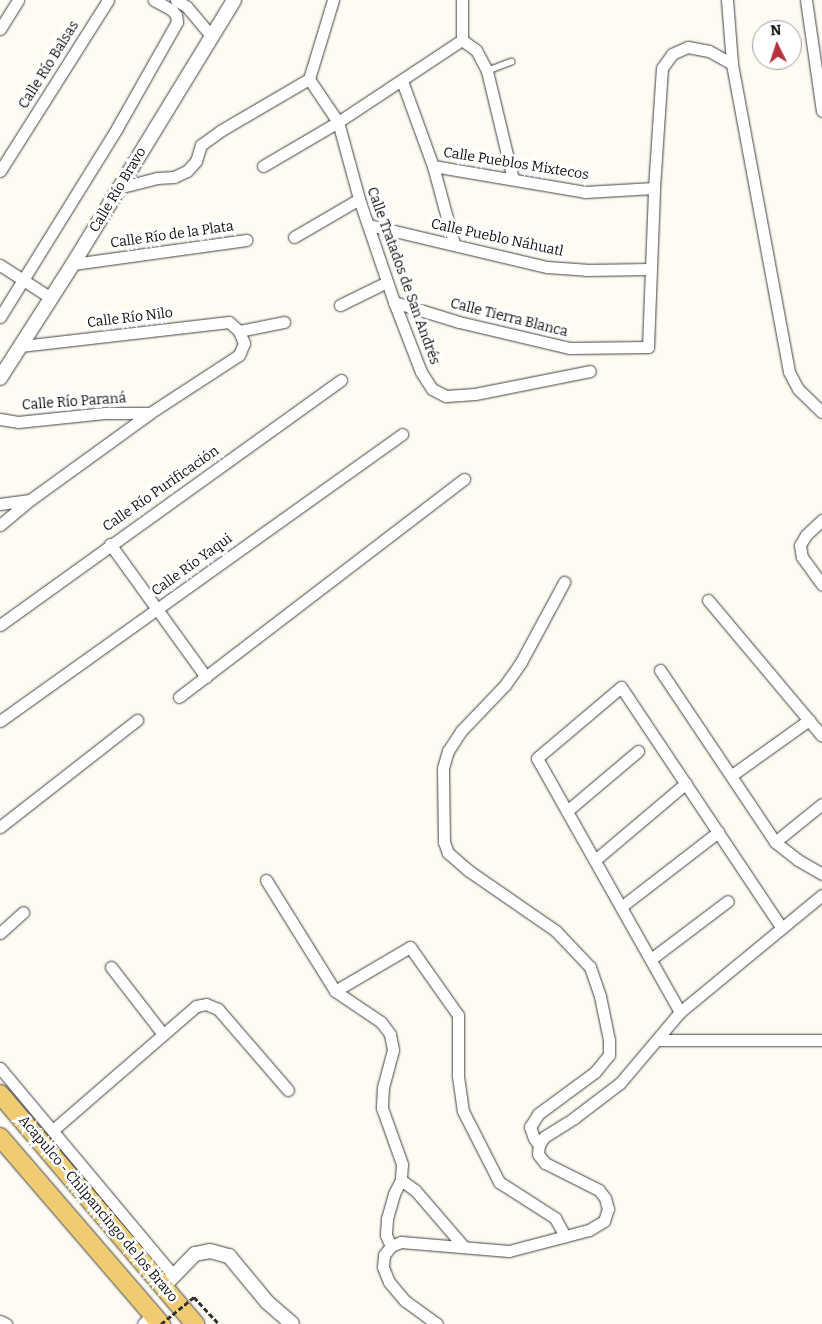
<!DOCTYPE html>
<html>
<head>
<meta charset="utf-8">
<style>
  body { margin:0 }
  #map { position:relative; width:822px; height:1324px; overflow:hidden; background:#fefbf3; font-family:Bitter,serif }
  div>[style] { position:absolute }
  .path>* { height:2.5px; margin-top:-1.25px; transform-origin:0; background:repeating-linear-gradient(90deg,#313131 0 5px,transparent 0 7.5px) }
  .roads { filter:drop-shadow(0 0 1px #424242) drop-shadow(0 0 1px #424242) }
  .service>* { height:5.5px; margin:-2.75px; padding:0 2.75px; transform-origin:2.75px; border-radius:2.75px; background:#fff }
  .minor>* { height:11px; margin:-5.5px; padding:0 5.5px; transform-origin:5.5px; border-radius:5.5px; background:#fff }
  .tertiary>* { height:14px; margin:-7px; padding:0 7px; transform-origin:7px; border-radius:7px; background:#fff }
  .primary>* { height:18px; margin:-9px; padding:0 9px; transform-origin:9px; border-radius:9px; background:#efcb72 }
  .path-bridge>* { height:2.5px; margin-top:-1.25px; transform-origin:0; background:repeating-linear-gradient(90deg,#313131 0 5px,transparent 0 7.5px) }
  span { translate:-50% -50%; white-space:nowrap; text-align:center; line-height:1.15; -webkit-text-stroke:5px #fff; paint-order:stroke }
  .street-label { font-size:14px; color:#0f0f0f }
  .north { position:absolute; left:752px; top:20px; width:50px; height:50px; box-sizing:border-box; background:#fff; border:1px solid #9f9f9f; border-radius:50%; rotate:356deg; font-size:14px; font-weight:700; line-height:20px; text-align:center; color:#0f0f0f }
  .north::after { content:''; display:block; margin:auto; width:18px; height:22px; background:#b6313d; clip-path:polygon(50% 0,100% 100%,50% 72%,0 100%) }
</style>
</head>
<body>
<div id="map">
  <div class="path">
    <div style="left:194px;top:1297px;width:37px;rotate:47deg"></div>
  </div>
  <div class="roads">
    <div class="service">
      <div style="left:487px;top:71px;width:26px;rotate:-21deg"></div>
    </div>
    <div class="minor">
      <div style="left:176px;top:0;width:13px;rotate:32deg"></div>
      <div style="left:187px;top:7px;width:38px;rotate:50deg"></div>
      <div style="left:462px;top:0;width:40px;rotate:90deg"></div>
      <div style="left:462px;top:40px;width:17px;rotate:36deg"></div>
      <div style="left:476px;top:50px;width:24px;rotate:62deg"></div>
      <div style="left:487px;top:71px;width:111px;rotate:76.5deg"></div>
      <div style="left:727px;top:0;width:64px;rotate:85.5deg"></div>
      <div style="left:732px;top:64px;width:313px;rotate:79.5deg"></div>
      <div style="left:789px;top:372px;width:19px;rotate:62deg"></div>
      <div style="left:798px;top:389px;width:33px;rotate:44deg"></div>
      <div style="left:806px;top:0;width:112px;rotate:81.8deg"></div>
      <div style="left:0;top:29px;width:34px;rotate:-58deg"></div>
      <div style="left:309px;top:79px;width:52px;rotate:56deg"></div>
      <div style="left:338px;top:122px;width:80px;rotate:74.7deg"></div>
      <div style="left:359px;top:199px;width:109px;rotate:71.2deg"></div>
      <div style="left:394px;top:302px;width:75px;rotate:68.9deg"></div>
      <div style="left:421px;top:372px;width:20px;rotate:57deg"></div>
      <div style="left:432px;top:389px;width:16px;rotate:27deg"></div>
      <div style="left:446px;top:396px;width:29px;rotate:-4deg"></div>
      <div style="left:475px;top:394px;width:117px;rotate:-11.3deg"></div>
      <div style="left:402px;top:81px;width:90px;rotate:70deg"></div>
      <div style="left:433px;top:166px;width:81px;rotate:74.9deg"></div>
      <div style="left:263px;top:166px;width:87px;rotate:-30.4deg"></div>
      <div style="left:338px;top:122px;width:149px;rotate:-33.5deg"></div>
      <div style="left:433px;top:166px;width:154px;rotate:9.7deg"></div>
      <div style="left:585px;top:192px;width:69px;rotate:-3.3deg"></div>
      <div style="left:0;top:171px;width:202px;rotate:-57.7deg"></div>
      <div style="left:118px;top:188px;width:40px;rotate:-14.4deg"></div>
      <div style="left:157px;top:178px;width:17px;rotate:-3deg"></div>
      <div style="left:174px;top:177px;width:14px;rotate:-25deg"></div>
      <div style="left:187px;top:171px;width:13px;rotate:-48deg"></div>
      <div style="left:196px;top:161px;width:17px;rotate:-73deg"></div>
      <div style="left:201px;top:145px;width:24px;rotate:-36deg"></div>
      <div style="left:220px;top:131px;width:103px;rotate:-30.3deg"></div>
      <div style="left:309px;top:79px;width:83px;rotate:-73.1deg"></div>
      <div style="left:369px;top:225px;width:183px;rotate:13.3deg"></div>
      <div style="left:547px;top:267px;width:39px;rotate:4deg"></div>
      <div style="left:586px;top:270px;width:64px;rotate:-0.9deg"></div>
      <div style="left:294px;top:237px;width:75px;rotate:-30.3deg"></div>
      <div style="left:73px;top:264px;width:175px;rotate:-7.9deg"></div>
      <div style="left:0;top:265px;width:61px;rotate:32.9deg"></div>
      <div style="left:394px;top:302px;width:68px;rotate:17.1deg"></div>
      <div style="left:459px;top:322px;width:114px;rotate:13.2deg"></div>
      <div style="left:570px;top:348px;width:78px;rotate:-0.7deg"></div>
      <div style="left:648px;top:347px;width:159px;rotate:-87.8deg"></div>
      <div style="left:654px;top:188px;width:120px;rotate:-86.2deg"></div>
      <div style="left:662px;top:68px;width:17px;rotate:-54deg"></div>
      <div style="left:672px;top:54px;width:17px;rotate:-24deg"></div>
      <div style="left:688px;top:47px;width:21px;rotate:11deg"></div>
      <div style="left:709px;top:51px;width:26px;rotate:29deg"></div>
      <div style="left:340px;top:305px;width:52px;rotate:-26.1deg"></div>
      <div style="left:0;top:317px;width:222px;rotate:-58.2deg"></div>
      <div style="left:117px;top:128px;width:122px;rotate:-60.5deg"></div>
      <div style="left:177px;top:22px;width:7px;rotate:-98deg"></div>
      <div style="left:176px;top:15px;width:6px;rotate:-129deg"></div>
      <div style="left:172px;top:10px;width:21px;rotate:-151deg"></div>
      <div style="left:239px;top:331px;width:46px;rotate:-11.3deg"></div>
      <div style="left:0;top:419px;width:18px;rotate:9deg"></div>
      <div style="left:18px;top:422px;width:87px;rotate:-5.9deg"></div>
      <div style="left:105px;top:413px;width:45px"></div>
      <div style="left:0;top:504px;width:30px;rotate:-8deg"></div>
      <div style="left:822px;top:520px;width:22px;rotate:137deg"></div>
      <div style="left:806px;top:535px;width:12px;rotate:121deg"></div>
      <div style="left:800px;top:545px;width:12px;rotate:81deg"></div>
      <div style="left:802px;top:557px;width:34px;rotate:54deg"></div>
      <div style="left:0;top:525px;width:39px;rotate:-40deg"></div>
      <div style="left:30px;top:500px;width:148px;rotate:-35.9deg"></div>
      <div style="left:150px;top:413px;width:106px;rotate:-33.1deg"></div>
      <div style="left:239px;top:355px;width:13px;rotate:-67deg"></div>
      <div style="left:244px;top:343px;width:13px;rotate:-113deg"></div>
      <div style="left:239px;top:331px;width:13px;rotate:-138deg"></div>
      <div style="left:229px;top:322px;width:208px;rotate:173.4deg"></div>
      <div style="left:110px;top:544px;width:164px;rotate:54.2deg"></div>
      <div style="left:708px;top:600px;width:177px;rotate:50deg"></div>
      <div style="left:0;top:625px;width:420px;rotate:-35.7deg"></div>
      <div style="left:660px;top:670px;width:207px;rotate:56.2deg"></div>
      <div style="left:775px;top:842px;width:29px;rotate:38deg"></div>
      <div style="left:798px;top:860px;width:28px;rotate:30deg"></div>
      <div style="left:179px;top:697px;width:359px;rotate:-37.4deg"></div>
      <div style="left:0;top:721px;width:494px;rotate:-35.5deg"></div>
      <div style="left:732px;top:775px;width:95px;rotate:-35.5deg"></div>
      <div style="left:567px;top:811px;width:93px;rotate:-40.2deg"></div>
      <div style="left:0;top:827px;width:174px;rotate:-38deg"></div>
      <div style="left:775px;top:842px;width:60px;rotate:-39deg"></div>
      <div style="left:595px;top:860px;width:119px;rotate:-40.2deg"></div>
      <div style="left:266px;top:880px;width:131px;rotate:58.1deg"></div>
      <div style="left:335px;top:991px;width:55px;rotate:34deg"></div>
      <div style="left:381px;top:1022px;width:15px;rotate:53deg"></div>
      <div style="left:390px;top:1034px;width:16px;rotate:79deg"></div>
      <div style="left:393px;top:1050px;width:38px;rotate:105deg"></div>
      <div style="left:383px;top:1087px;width:21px;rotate:93deg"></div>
      <div style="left:382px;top:1108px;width:59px;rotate:70.3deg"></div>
      <div style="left:402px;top:1164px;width:16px;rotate:94deg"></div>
      <div style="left:401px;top:1180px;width:16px;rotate:117deg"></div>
      <div style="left:394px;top:1194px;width:26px;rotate:106deg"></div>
      <div style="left:387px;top:1219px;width:16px;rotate:94deg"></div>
      <div style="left:386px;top:1235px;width:12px;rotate:66deg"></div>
      <div style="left:621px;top:907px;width:123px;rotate:-37.7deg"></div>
      <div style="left:0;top:933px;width:31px;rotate:-42deg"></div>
      <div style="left:651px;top:959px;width:96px;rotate:-37deg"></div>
      <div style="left:111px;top:967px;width:85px;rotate:52.2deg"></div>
      <div style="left:335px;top:991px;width:87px;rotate:-30.4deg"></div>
      <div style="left:410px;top:947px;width:83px;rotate:54.8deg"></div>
      <div style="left:458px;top:1015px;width:61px;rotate:90deg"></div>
      <div style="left:458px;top:1076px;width:35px;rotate:82deg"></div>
      <div style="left:463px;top:1111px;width:80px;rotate:63.1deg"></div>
      <div style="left:499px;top:1182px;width:67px;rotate:32.7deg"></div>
      <div style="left:555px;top:1218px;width:21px;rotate:61deg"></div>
      <div style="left:680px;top:1012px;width:291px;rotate:-119.4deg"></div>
      <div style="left:537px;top:758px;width:110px;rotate:-40.2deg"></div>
      <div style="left:621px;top:687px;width:290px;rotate:56.3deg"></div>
      <div style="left:657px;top:1040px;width:165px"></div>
      <div style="left:0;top:1068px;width:270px;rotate:50.1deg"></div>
      <div style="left:53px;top:1130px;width:189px;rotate:-40.9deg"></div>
      <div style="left:196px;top:1006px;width:10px;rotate:-11deg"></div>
      <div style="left:206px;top:1004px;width:13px;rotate:23deg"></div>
      <div style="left:218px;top:1009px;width:107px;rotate:49.2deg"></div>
      <div style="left:539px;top:1145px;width:9px;rotate:-126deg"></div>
      <div style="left:534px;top:1138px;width:12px;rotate:-110deg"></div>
      <div style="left:530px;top:1127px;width:15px;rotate:-58deg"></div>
      <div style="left:538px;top:1114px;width:71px;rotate:-36.4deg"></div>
      <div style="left:595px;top:1072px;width:22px;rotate:-51deg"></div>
      <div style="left:609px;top:1055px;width:15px;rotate:-90deg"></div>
      <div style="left:609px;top:1040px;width:45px;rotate:-101.6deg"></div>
      <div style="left:600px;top:996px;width:31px;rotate:-109deg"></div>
      <div style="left:590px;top:967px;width:50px;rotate:-133.4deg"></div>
      <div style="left:556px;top:931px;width:106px;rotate:-145.4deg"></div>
      <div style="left:469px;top:871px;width:28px;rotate:-139deg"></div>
      <div style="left:448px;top:853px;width:12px;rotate:-110deg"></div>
      <div style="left:444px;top:842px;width:74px;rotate:-90.8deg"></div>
      <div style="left:443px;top:768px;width:18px;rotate:-74deg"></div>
      <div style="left:448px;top:751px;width:24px;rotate:-57deg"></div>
      <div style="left:461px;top:731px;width:64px;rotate:-46.3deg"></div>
      <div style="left:505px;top:685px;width:28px;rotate:-55deg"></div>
      <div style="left:521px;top:662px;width:91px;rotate:-61.7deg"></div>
      <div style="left:401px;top:1180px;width:17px;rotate:36deg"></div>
      <div style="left:415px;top:1190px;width:75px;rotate:49.3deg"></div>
      <div style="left:0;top:1321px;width:7px;rotate:27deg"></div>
      <div style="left:143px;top:1324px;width:13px;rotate:-48deg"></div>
      <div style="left:437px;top:1324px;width:39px;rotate:-144deg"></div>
      <div style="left:405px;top:1301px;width:25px;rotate:-130deg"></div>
      <div style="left:389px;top:1282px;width:16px;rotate:-112deg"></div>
      <div style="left:383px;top:1267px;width:12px;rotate:-85deg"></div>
      <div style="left:384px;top:1255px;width:11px;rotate:-52deg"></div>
      <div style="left:391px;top:1246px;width:11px;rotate:-22deg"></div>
      <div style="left:401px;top:1242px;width:108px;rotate:4.8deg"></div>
      <div style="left:509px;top:1251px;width:83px;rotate:-14.7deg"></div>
      <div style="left:589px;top:1230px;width:17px;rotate:-31deg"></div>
      <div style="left:604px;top:1221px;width:13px;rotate:-72deg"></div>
      <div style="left:608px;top:1209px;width:11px;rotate:-105deg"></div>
      <div style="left:605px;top:1198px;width:10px;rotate:-127deg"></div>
      <div style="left:599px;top:1190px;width:60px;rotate:-153.4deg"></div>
      <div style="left:545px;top:1163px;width:11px;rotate:-128deg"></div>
      <div style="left:538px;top:1154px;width:9px;rotate:-84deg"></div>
      <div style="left:539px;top:1145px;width:9px;rotate:-58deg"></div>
      <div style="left:544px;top:1137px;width:36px;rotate:-32deg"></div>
      <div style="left:574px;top:1118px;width:58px;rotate:-37.3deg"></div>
      <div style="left:620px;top:1083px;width:93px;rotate:-49.8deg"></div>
      <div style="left:680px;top:1012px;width:184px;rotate:-39.5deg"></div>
    </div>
    <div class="tertiary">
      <div style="left:0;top:378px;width:135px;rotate:-57.4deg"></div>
      <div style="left:73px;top:264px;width:309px;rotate:-58.6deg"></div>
      <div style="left:163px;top:1287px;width:46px;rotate:-45.9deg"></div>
      <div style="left:195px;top:1254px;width:15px;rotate:-11deg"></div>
      <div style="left:210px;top:1251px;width:20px;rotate:15deg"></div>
      <div style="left:229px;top:1256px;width:60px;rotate:50.4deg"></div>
      <div style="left:267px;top:1302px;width:33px;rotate:41deg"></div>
    </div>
    <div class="primary">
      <div style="left:0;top:1094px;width:302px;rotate:49.7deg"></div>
      <div style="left:0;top:1137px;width:247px;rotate:49.3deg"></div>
    </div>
  </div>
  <div class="path-bridge">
    <div style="left:161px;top:1324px;width:43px;rotate:-39.3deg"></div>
  </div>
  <div class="street-label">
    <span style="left:49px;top:65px;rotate:-58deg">Calle Río Balsas</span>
    <span style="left:516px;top:164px;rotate:9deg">Calle Pueblos Mixtecos</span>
    <span style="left:118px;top:190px;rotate:-59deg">Calle Río Bravo</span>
    <span style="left:172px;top:235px;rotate:-8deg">Calle Río de la Plata</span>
    <span style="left:497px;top:238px;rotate:12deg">Calle Pueblo Náhuatl</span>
    <span style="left:403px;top:276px;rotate:70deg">Calle Tratados de San Andrés</span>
    <span style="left:130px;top:318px;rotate:-7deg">Calle Río Nilo</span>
    <span style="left:509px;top:318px;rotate:14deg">Calle Tierra Blanca</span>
    <span style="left:74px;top:402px;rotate:-4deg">Calle Río Paraná</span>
    <span style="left:161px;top:489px;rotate:-35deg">Calle Río Purificación</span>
    <span style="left:192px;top:565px;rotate:-36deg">Calle Río Yaqui</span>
    <span style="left:98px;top:1209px;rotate:50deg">Acapulco - Chilpancingo de los Bravo</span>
  </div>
  <div class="north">N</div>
</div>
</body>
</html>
